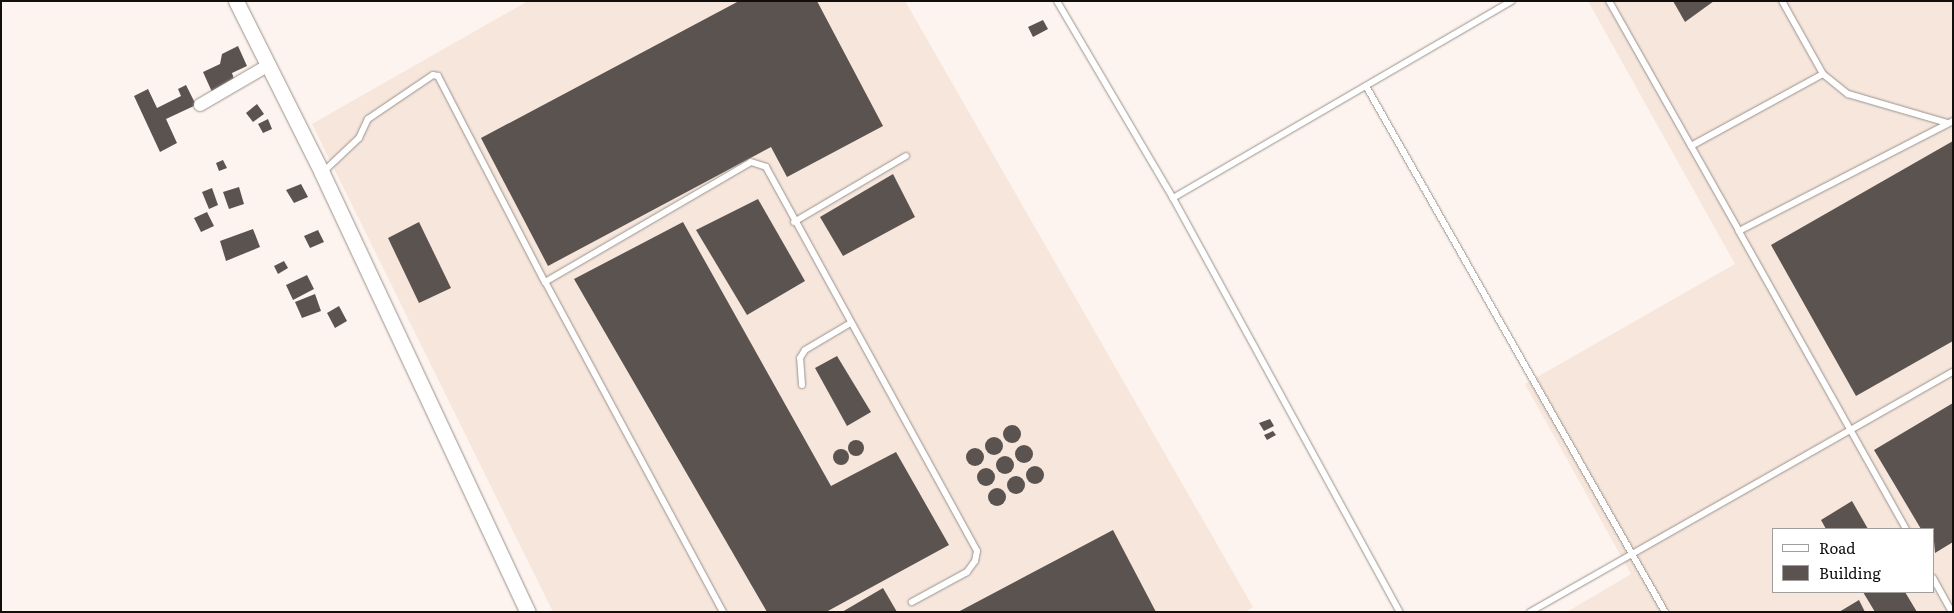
<!DOCTYPE html>
<html>
<head>
<meta charset="utf-8">
<style>
  body { margin:0 }
  #map { position:relative; width:1954px; height:613px; overflow:hidden; background:#fdf4ef; font-family:Literata,serif }
  div>[style] { position:absolute }
  .built>* { inset:0; background:#f6e6dc }
  .building>* { inset:0; background:#5b5350 }
  .round { border-radius:50% }
  .roads { filter:drop-shadow(0 0 1px #9a928d) drop-shadow(0 0 1px #9a928d) }
  .service>* { height:6px; margin:-3px; padding:0 3px; transform-origin:3px; border-radius:3px; background:#fff }
  .minor>* { height:12px; margin:-6px; padding:0 6px; transform-origin:6px; border-radius:6px; background:#fff }
  .tertiary>* { height:15px; margin:-7.5px; padding:0 7.5px; transform-origin:7.5px; border-radius:7.5px; background:#fff }
  span { translate:-50% -50%; white-space:nowrap; text-align:center; line-height:1.15; -webkit-text-stroke:5px #fff; paint-order:stroke }
  .frame { position:absolute; inset:0; border:2px solid #110e0c; pointer-events:none }
  .legend { position:absolute; left:1772px; top:528px; width:162px; height:65px; box-sizing:border-box; background:#fff; border:1px solid #a09f9e; margin:0; padding:6px 9px; list-style:none; font-size:15px; color:#110e0c }
  .legend li { display:flex; align-items:center; gap:10px; height:25px }
  .legend b { width:25px; border:1px solid #a09f9e }
</style>
</head>
<body>
<div id="map">
  <div class="built">
    <div style="clip-path:polygon(528px 1px,905px 1px,1253px 607px,1245px 612px,553px 612px,312px 124px)"></div>
    <div style="clip-path:polygon(evenodd,1588px 1px,1953px 1px,1953px 612px,1567px 612px,1631px 574px,1525px 384px,1735px 264px,1588px 1px,1773px 529px,1933px 529px,1933px 592px,1773px 592px,1773px 529px)"></div>
  </div>
  <div class="building">
    <div style="clip-path:polygon(739px 1px,817px 1px,883px 126px,787px 177px,771px 147px,548px 266px,481px 138px)"></div>
    <div style="clip-path:polygon(1673px 1px,1714px 1px,1685px 22px)"></div>
    <div style="clip-path:polygon(1043px 20px,1048px 29px,1033px 37px,1028px 27px)"></div>
    <div style="clip-path:polygon(238px 46px,247px 66px,232px 73px,235px 82px,212px 92px,203px 72px,220px 64px,222px 54px)"></div>
    <div style="clip-path:polygon(186px 85px,196px 105px,166px 119px,177px 143px,160px 152px,134px 96px,148px 89px,157px 108px,181px 96px,178px 89px)"></div>
    <div style="clip-path:polygon(257px 104px,264px 114px,253px 122px,246px 113px)"></div>
    <div style="clip-path:polygon(268px 119px,272px 129px,263px 133px,258px 124px)"></div>
    <div style="clip-path:polygon(1953px 141px,1953px 341px,1856px 396px,1771px 245px)"></div>
    <div style="clip-path:polygon(223px 160px,227px 168px,219px 171px,216px 163px)"></div>
    <div style="clip-path:polygon(893px 174px,915px 217px,843px 256px,820px 217px)"></div>
    <div style="clip-path:polygon(301px 184px,308px 197px,294px 203px,286px 190px)"></div>
    <div style="clip-path:polygon(239px 187px,244px 204px,229px 209px,223px 192px)"></div>
    <div style="clip-path:polygon(212px 188px,218px 205px,209px 209px,202px 192px)"></div>
    <div style="clip-path:polygon(758px 199px,805px 281px,747px 315px,696px 230px)"></div>
    <div style="clip-path:polygon(207px 212px,214px 226px,201px 232px,194px 218px)"></div>
    <div style="clip-path:polygon(419px 222px,451px 288px,419px 303px,388px 238px)"></div>
    <div style="clip-path:polygon(683px 222px,831px 486px,896px 452px,949px 545px,826px 612px,767px 612px,574px 279px)"></div>
    <div style="clip-path:polygon(253px 229px,260px 247px,226px 261px,220px 241px)"></div>
    <div style="clip-path:polygon(318px 230px,324px 242px,310px 248px,304px 236px)"></div>
    <div style="clip-path:polygon(284px 261px,288px 268px,278px 274px,274px 266px)"></div>
    <div style="clip-path:polygon(307px 275px,314px 289px,293px 300px,286px 285px)"></div>
    <div style="clip-path:polygon(315px 294px,321px 311px,302px 318px,295px 302px)"></div>
    <div style="clip-path:polygon(339px 306px,347px 321px,335px 328px,327px 313px)"></div>
    <div style="clip-path:polygon(837px 356px,871px 412px,847px 426px,815px 368px)"></div>
    <div style="clip-path:polygon(1953px 403px,1953px 542px,1935px 553px,1933px 529px,1921px 529px,1874px 450px)"></div>
    <div style="clip-path:polygon(1270px 419px,1274px 426px,1264px 431px,1259px 423px)"></div>
    <div class="round" style="left:1003px;top:425px;width:18px;height:18px"></div>
    <div style="clip-path:polygon(1273px 431px,1276px 435px,1267px 440px,1264px 435px)"></div>
    <div class="round" style="left:985px;top:437px;width:18px;height:18px"></div>
    <div class="round" style="left:848px;top:440px;width:16px;height:16px"></div>
    <div class="round" style="left:1015px;top:445px;width:18px;height:18px"></div>
    <div class="round" style="left:966px;top:448px;width:18px;height:18px"></div>
    <div class="round" style="left:833px;top:449px;width:16px;height:16px"></div>
    <div class="round" style="left:996px;top:456px;width:18px;height:18px"></div>
    <div class="round" style="left:1026px;top:466px;width:18px;height:18px"></div>
    <div class="round" style="left:977px;top:468px;width:18px;height:18px"></div>
    <div class="round" style="left:1007px;top:476px;width:18px;height:18px"></div>
    <div class="round" style="left:988px;top:488px;width:18px;height:18px"></div>
    <div style="clip-path:polygon(1852px 501px,1868px 529px,1826px 529px,1821px 520px)"></div>
    <div style="clip-path:polygon(1113px 530px,1156px 612px,958px 612px)"></div>
    <div style="clip-path:polygon(883px 588px,897px 612px,842px 612px)"></div>
    <div style="clip-path:polygon(1863px 592px,1905px 592px,1917px 612px,1875px 612px)"></div>
    <div style="clip-path:polygon(1859px 600px,1865px 612px,1839px 612px)"></div>
  </div>
  <div class="roads">
    <div class="service">
      <div style="left:1057px;top:1px;width:229px;rotate:59.5deg"></div>
      <div style="left:1173px;top:198px;width:472px;rotate:61.3deg"></div>
      <div style="left:1609px;top:1px;width:264px;rotate:60.5deg"></div>
      <div style="left:1823px;top:74px;width:32px;rotate:39deg"></div>
      <div style="left:1848px;top:94px;width:104px;rotate:16.2deg"></div>
      <div style="left:1366px;top:86px;width:605px;rotate:60.38deg"></div>
      <div style="left:1691px;top:146px;width:150px;rotate:-28.6deg"></div>
      <div style="left:1823px;top:74px;width:84px;rotate:-119.3deg"></div>
      <div style="left:322px;top:173px;width:51px;rotate:-43.4deg"></div>
      <div style="left:359px;top:138px;width:21px;rotate:-65deg"></div>
      <div style="left:368px;top:119px;width:78px;rotate:-34.1deg"></div>
      <div style="left:433px;top:75px;width:5px;rotate:11deg"></div>
      <div style="left:438px;top:76px;width:232px;rotate:62.6deg"></div>
      <div style="left:1173px;top:198px;width:392px;rotate:-30.2deg"></div>
      <div style="left:794px;top:222px;width:130px;rotate:-30.5deg"></div>
      <div style="left:802px;top:385px;width:27px;rotate:-94deg"></div>
      <div style="left:800px;top:358px;width:9px;rotate:-58deg"></div>
      <div style="left:805px;top:350px;width:51px;rotate:-30.6deg"></div>
      <div style="left:1906px;top:529px;width:342px;rotate:-119.3deg"></div>
      <div style="left:1739px;top:231px;width:241px;rotate:-27.2deg"></div>
      <div style="left:1933px;top:578px;width:39px;rotate:61deg"></div>
      <div style="left:723px;top:612px;width:375px;rotate:-118.3deg"></div>
      <div style="left:545px;top:282px;width:238px;rotate:-30.2deg"></div>
      <div style="left:751px;top:162px;width:16px;rotate:18deg"></div>
      <div style="left:766px;top:167px;width:438px;rotate:61.2deg"></div>
      <div style="left:977px;top:551px;width:10px;rotate:101deg"></div>
      <div style="left:975px;top:561px;width:14px;rotate:126deg"></div>
      <div style="left:967px;top:572px;width:63px;rotate:151.4deg"></div>
      <div style="left:1530px;top:612px;width:486px;rotate:-29.6deg"></div>
    </div>
    <div class="minor">
      <div style="left:200px;top:105px;width:78px;rotate:-30.2deg"></div>
    </div>
    <div class="tertiary">
      <div style="left:236px;top:1px;width:192px;rotate:63.4deg"></div>
      <div style="left:322px;top:173px;width:485px;rotate:64.9deg"></div>
    </div>
  </div>
  <div class="frame"></div>
  <ul class="legend">
  <li><b style="height:6px;background:#fff"></b>Road</li>
  <li><b style="height:14px;background:#5b5350"></b>Building</li>
  </ul>
</div>
</body>
</html>
